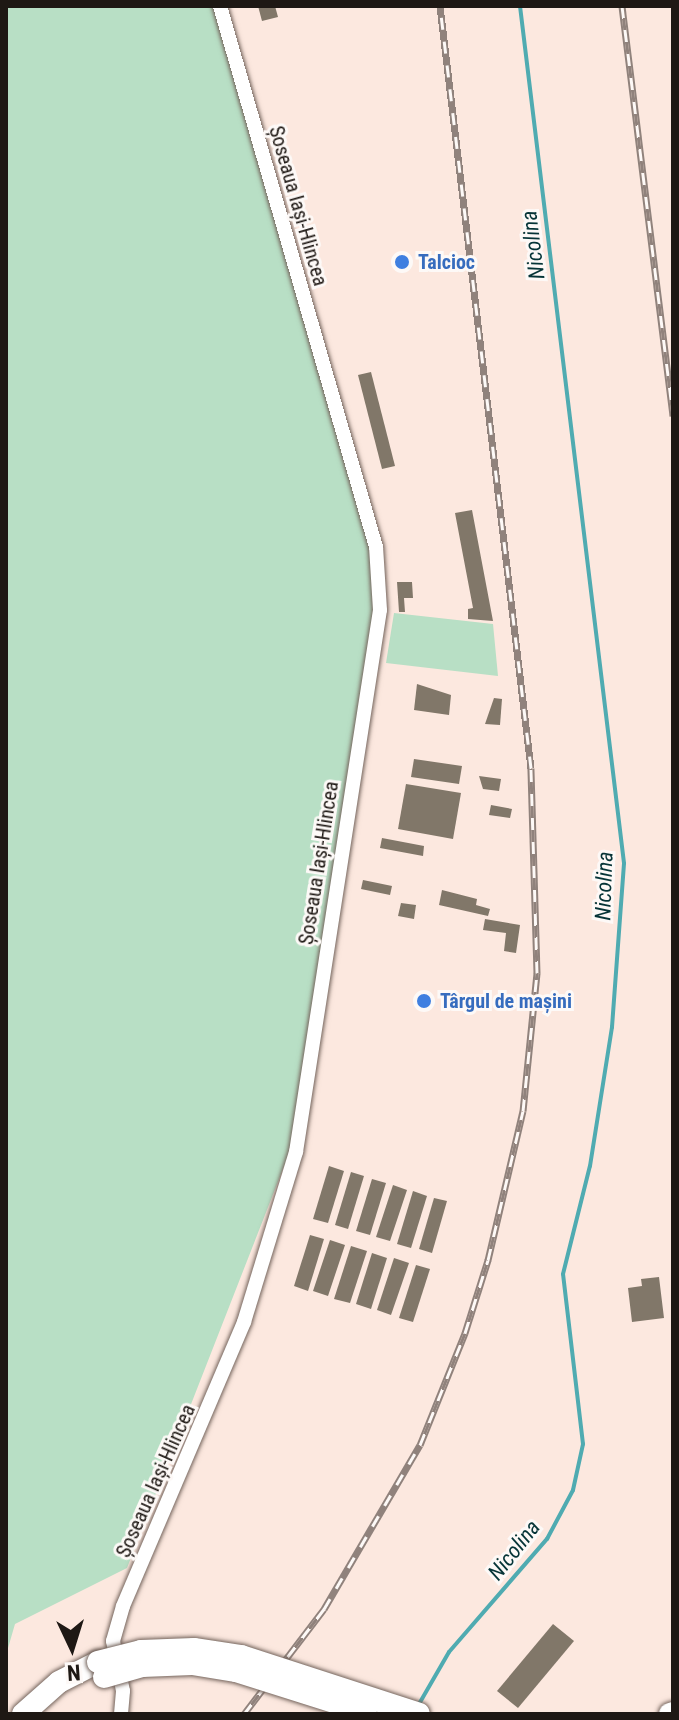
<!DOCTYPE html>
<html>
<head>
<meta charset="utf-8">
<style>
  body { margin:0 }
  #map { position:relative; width:679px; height:1720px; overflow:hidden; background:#fce8df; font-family:"Roboto Condensed",sans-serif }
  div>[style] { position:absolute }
  .green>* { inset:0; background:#b8dfc5 }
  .stream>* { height:4px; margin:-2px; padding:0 2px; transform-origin:2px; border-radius:2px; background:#4fabb1 }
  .building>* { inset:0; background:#817769 }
  .roads { filter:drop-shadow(0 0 2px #74645c) drop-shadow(0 0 2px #74645c) }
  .street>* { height:14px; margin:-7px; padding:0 7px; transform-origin:7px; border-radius:7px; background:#fff }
  .secondary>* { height:22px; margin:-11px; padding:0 11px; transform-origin:11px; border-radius:11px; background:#fff }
  .rail>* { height:7px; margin-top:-3.5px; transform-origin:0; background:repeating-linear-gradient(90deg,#fdf9f7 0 12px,#90827c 0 24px); box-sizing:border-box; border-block:2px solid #90827c }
  .bridges { filter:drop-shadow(0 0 2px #74645c) drop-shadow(0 0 2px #74645c) }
  .secondary-bridge>* { height:22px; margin:-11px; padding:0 11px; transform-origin:11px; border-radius:11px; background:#fff }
  .dots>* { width:22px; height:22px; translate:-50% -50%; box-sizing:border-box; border:4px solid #fdf9f7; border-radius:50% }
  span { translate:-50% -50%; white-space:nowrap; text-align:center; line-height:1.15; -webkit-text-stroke:6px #fdf9f7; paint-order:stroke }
  .street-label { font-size:20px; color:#1e1814 }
  .shop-label { font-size:20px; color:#366cbe; font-weight:700 }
  .left { translate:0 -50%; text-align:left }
  .water-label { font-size:22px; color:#063437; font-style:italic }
  .frame { position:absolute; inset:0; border:8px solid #1e1814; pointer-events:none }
  .north { position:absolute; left:32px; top:1608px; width:80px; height:80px; -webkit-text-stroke:6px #fdf9f7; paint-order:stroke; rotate:176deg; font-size:22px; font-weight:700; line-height:32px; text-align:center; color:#1e1814 }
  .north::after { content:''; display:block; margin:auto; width:28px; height:36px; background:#1e1814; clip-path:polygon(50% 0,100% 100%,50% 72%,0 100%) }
</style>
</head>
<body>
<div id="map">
  <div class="green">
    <div style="clip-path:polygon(6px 6px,213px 6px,381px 577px,290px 1151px,127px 1568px,15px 1624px,6px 1655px)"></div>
    <div style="clip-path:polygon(394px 613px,493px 624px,498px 676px,386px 663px)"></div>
  </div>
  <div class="stream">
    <div style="left:419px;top:1704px;width:60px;rotate:-60deg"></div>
    <div style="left:449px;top:1652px;width:150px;rotate:-49.1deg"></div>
    <div style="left:547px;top:1539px;width:55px;rotate:-62deg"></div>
    <div style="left:573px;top:1490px;width:47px;rotate:-77.7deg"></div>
    <div style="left:583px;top:1444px;width:171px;rotate:-96.7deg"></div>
    <div style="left:563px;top:1274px;width:111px;rotate:-76deg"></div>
    <div style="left:590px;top:1166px;width:141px;rotate:-81deg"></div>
    <div style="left:612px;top:1027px;width:164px;rotate:-85.8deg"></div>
    <div style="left:624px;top:863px;width:863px;rotate:-96.92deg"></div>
  </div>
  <div class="building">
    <div style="clip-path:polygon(258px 6px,275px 6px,278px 17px,262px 21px)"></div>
    <div style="clip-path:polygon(371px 372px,395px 466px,382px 469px,358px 375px)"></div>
    <div style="clip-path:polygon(472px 510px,493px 621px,468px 619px,468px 609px,473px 608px,455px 513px)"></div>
    <div style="clip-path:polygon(397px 582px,412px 582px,413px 598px,404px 598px,405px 612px,399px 612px)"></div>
    <div style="clip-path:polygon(417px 684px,451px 695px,449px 715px,414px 710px)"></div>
    <div style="clip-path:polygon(494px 698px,502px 699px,500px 725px,485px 724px)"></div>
    <div style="clip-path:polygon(414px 759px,462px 766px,459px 784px,411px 777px)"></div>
    <div style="clip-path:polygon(479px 776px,501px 779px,499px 791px,483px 789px)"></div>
    <div style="clip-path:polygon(406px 784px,461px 793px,453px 839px,398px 829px)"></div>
    <div style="clip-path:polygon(491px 805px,512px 809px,510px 818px,489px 815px)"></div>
    <div style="clip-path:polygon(382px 838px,424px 846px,423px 856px,380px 848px)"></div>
    <div style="clip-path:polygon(363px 880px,392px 886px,390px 895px,361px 889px)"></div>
    <div style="clip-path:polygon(442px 890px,477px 899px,476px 905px,490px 909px,488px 916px,439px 905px)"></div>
    <div style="clip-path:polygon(401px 903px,416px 905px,414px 919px,398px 916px)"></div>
    <div style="clip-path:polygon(485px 919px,520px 925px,516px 953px,504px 951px,506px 933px,483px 930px)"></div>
    <div style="clip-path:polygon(329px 1166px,344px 1171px,328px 1223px,313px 1219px)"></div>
    <div style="clip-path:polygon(351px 1172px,364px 1176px,348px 1229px,335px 1225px)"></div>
    <div style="clip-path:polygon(372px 1179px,386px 1183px,370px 1235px,356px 1231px)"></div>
    <div style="clip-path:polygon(393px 1185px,407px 1190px,390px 1241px,376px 1237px)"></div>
    <div style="clip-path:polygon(413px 1191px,427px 1196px,411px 1248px,397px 1244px)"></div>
    <div style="clip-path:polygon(434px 1198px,447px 1201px,432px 1253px,419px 1249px)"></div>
    <div style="clip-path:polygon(310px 1235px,324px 1239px,308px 1291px,294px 1286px)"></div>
    <div style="clip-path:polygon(330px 1240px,345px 1245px,328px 1296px,313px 1291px)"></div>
    <div style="clip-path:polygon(351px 1246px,367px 1251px,350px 1303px,334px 1299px)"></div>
    <div style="clip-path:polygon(372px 1253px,387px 1258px,371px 1309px,356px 1304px)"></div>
    <div style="clip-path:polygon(394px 1258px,409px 1263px,391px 1315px,377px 1310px)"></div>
    <div style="clip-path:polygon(416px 1265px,430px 1269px,413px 1322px,399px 1318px)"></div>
    <div style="clip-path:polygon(659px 1277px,664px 1318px,632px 1322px,628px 1288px,642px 1286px,641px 1279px)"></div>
    <div style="clip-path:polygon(553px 1624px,574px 1641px,518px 1708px,497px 1691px)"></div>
  </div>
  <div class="roads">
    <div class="street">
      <div style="left:121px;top:1714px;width:23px;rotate:-85deg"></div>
      <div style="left:123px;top:1691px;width:51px;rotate:-101.3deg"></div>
      <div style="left:113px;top:1641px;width:36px;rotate:-74deg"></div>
      <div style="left:123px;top:1606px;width:309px;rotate:-66.9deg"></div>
      <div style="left:244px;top:1322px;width:178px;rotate:-73deg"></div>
      <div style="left:296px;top:1152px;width:548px;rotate:-81.19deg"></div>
      <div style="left:380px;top:610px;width:63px;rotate:-93.6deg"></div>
      <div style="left:376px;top:547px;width:563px;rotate:-106.09deg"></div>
    </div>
    <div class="secondary">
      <div style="left:23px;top:1714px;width:48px;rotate:-41.6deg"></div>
      <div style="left:59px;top:1682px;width:44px;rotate:-27.1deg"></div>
      <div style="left:670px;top:1714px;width:3px;rotate:-18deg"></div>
    </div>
  </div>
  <div class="rail">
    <div style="left:622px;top:6px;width:413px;rotate:82.9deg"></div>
    <div style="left:244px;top:1714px;width:132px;rotate:-52.7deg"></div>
    <div style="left:324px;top:1609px;width:190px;rotate:-59.7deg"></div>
    <div style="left:420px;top:1445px;width:121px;rotate:-68.1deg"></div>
    <div style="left:465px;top:1333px;width:77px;rotate:-72.5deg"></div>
    <div style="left:488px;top:1260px;width:153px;rotate:-76.8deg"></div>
    <div style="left:523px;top:1111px;width:139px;rotate:-84.2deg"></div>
    <div style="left:537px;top:973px;width:205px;rotate:-91.7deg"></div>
    <div style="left:531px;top:768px;width:767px;rotate:-96.81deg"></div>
  </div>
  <div class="bridges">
    <div class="secondary-bridge">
      <div style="left:98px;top:1662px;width:44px;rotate:-14.3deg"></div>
      <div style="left:141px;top:1651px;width:53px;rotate:-2.2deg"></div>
      <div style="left:194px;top:1649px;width:48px;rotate:8.5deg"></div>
      <div style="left:241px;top:1656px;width:187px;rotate:18deg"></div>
      <div style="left:104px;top:1677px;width:40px;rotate:-16deg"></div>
      <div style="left:142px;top:1666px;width:50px;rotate:-2.3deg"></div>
      <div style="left:192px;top:1664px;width:45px;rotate:9deg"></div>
      <div style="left:236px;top:1671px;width:136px;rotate:17.5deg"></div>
    </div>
  </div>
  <div class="dots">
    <div style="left:402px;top:262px;background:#3f7fe0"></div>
    <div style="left:424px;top:1001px;background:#3f7fe0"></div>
  </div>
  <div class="street-label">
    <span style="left:298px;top:206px;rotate:74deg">Șoseaua Iași-Hlincea</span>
    <span style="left:319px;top:863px;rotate:-81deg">Șoseaua Iași-Hlincea</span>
    <span style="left:156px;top:1481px;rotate:-66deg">Șoseaua Iași-Hlincea</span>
  </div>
  <div class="shop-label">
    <span class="left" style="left:418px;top:262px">Talcioc</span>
    <span class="left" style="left:440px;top:1001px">Târgul de mașini</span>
  </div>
  <div class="water-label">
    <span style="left:533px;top:245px;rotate:-97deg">Nicolina</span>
    <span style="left:604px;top:886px;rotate:-88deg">Nicolina</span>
    <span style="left:514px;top:1550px;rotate:-52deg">Nicolina</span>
  </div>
  <div class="frame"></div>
  <div class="north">N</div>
</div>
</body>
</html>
